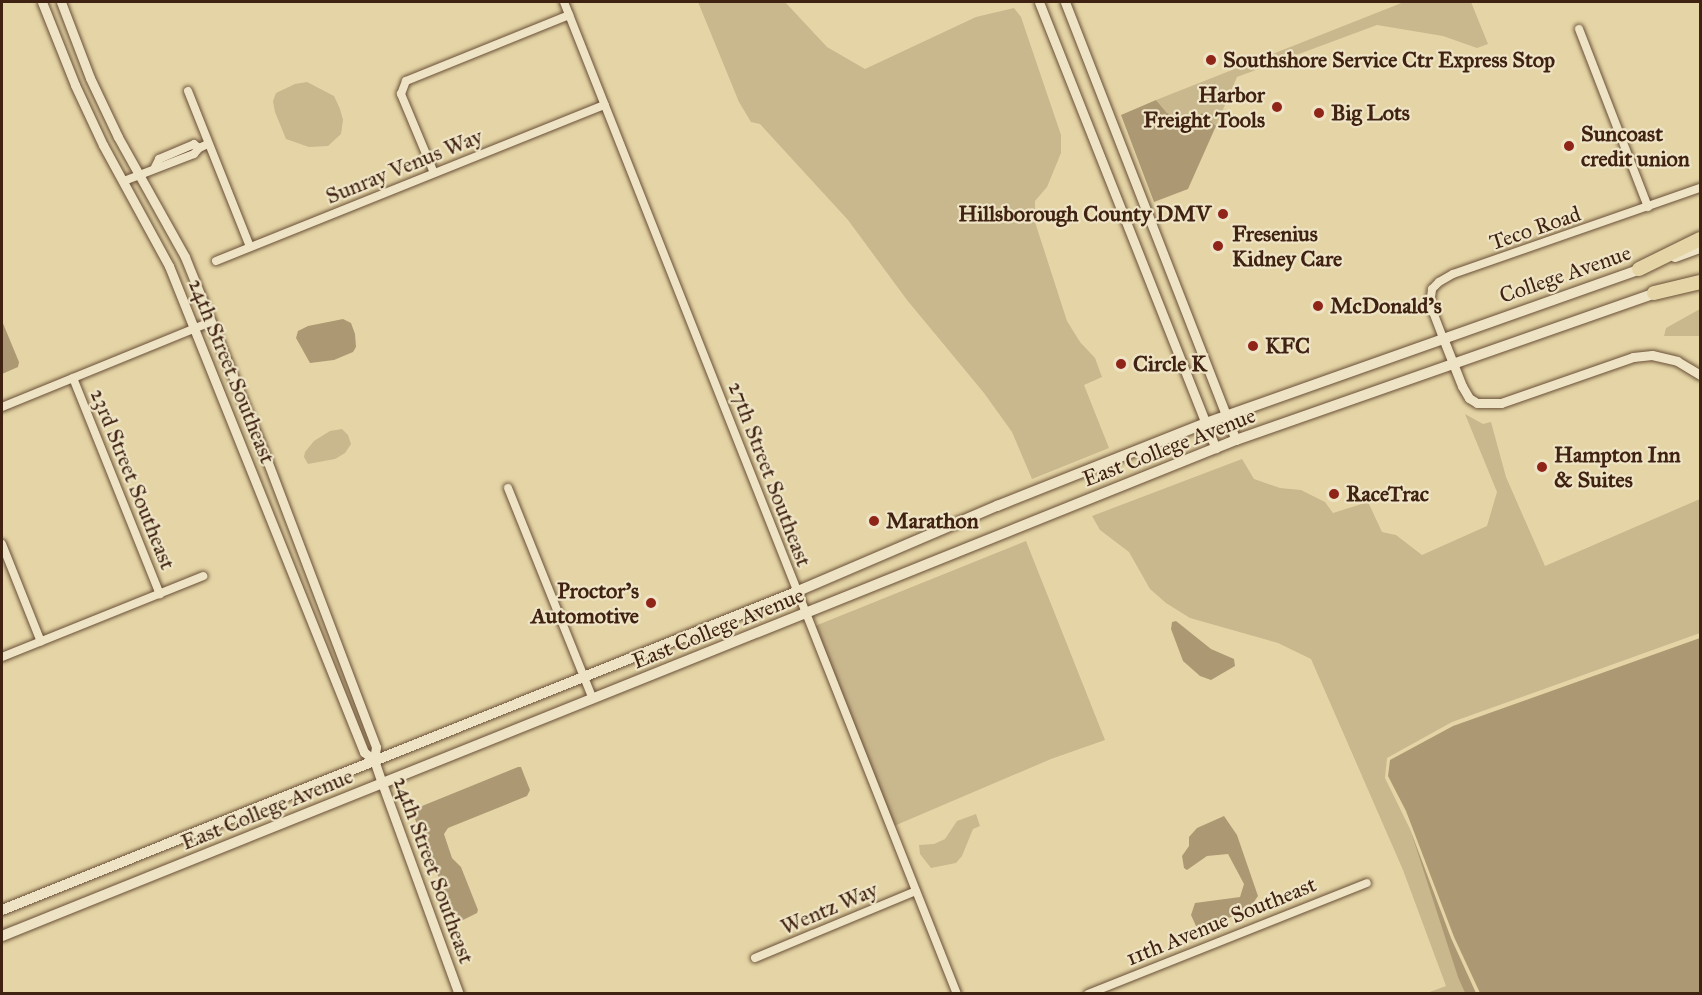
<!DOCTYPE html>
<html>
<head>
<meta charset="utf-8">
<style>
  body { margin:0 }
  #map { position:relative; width:1702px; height:995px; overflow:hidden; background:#e5d5a6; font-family:"IM FELL Great Primer",serif }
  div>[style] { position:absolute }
  .green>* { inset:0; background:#c9b78d }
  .water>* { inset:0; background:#ad9874 }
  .roads { filter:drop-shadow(0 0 2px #694f37) drop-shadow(0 0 2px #694f37) }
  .minor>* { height:8px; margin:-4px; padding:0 4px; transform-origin:4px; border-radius:4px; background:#eee4c5 }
  .tertiary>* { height:9px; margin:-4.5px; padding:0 4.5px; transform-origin:4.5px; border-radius:4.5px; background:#eee4c5 }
  .secondary>* { height:10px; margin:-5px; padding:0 5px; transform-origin:5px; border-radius:5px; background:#eee4c5 }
  .motorway>* { height:14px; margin:-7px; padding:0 7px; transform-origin:7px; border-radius:7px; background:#e5d5a6 }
  .dots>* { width:16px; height:16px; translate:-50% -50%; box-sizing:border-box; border:3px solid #eee4c5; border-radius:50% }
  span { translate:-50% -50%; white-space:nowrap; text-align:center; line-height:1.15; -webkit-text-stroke:4.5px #eee4c5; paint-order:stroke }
  .poi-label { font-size:22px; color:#402212; font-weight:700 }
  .left { translate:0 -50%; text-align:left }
  .right { translate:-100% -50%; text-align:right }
  .street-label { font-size:22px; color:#402212 }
  .frame { position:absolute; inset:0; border:3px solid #402212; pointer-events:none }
</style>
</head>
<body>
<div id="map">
  <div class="green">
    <div style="clip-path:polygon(698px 2px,785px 2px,827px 47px,865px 69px,976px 17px,1014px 8px,1021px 17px,1061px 135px,1061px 153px,1047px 187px,1035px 201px,1035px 222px,1067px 321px,1080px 342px,1095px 358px,1102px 377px,1084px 385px,1109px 448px,1032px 479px,1012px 432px,984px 393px,907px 300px,848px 220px,760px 124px,751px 122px,739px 102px)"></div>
    <div style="clip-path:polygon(1404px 2px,1471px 2px,1488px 44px,1477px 48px,1443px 36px,1377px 25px,1237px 77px,1216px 126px,1202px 113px,1186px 121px,1167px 113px,1156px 100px)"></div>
    <div style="clip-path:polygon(307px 82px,334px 96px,340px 109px,343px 120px,341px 134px,328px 146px,309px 147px,286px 139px,275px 112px,273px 101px,276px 93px,295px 84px)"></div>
    <div style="clip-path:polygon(1700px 309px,1700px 336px,1664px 336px,1666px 328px)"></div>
    <div style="clip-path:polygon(1465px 414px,1483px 424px,1491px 422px,1506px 477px,1545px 566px,1700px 499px,1700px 633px,1452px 722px,1387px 758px,1385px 778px,1410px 829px,1465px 993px,1427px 993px,1446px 986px,1403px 870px,1311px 659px,1278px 643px,1190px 618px,1166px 603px,1150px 589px,1129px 552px,1100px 530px,1092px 516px,1242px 459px,1254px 479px,1280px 488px,1301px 490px,1325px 502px,1333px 513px,1368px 502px,1382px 532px,1396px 535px,1422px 555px,1487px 526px,1497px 492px)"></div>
    <div style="clip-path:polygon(342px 429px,348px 435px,351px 444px,345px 453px,335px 459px,308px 464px,304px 457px,305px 452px,314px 441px,330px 431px)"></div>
    <div style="clip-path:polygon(1026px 541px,1105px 740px,1051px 759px,894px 826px,815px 626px)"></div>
    <div style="clip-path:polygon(976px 814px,980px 826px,973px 829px,962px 856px,956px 863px,931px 868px,920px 854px,919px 845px,934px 844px,945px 839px,957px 821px)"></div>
  </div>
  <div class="water">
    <div style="clip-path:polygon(1156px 100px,1167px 113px,1186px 121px,1202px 113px,1216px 126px,1188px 189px,1154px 202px,1121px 115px)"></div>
    <div style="clip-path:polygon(343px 319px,351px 323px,355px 334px,356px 347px,353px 352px,334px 360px,310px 363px,296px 338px,298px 331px,308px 326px)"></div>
    <div style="clip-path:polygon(2px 321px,19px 362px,18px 367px,2px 374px)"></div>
    <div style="clip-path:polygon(1176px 621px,1211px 649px,1234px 659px,1235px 666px,1211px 680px,1200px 676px,1183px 661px,1171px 629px,1172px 622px)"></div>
    <div style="clip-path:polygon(1700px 638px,1700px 993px,1480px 993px,1454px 937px,1406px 811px,1388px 776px,1390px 760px,1453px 726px)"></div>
    <div style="clip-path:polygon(518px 767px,521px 767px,530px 790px,527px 796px,448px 828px,444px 834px,452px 858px,461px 867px,478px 910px,477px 913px,461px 921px,456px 920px,415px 819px,416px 813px,422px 806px)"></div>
    <div style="clip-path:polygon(1224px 816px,1237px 835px,1258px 896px,1249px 909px,1206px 928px,1196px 926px,1191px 915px,1195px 903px,1240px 897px,1244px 884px,1228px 854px,1207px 856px,1187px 870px,1184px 868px,1182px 856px,1189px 846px,1189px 837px,1197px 828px)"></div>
    <div style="clip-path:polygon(1410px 829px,1451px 938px,1476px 993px,1465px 993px,1458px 977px)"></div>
  </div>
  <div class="roads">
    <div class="minor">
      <div style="left:564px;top:2px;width:1067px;rotate:68.39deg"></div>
      <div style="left:1579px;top:29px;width:191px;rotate:68.8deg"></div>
      <div style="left:188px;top:91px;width:168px;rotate:68.3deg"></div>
      <div style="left:155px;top:167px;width:9px;rotate:-63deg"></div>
      <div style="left:159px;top:159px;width:38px;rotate:-23deg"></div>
      <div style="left:194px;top:144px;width:6px;rotate:39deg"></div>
      <div style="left:434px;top:173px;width:86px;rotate:-112.7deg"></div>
      <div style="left:401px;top:94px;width:14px;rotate:-69deg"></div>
      <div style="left:406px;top:81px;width:176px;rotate:-22deg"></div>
      <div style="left:124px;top:181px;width:75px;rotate:-21.1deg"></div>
      <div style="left:194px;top:154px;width:8px;rotate:-50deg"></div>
      <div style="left:199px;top:148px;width:10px;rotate:-24deg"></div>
      <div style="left:216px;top:261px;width:419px;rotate:-21.9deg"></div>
      <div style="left:1443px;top:338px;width:36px;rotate:-111deg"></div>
      <div style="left:1430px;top:304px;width:15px;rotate:-82deg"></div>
      <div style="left:1432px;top:289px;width:10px;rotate:-45deg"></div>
      <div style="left:1439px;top:282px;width:16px;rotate:-30deg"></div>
      <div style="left:1453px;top:274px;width:262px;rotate:-19.2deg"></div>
      <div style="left:73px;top:378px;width:233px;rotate:68.1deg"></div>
      <div style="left:2px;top:407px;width:225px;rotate:-22.2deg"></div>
      <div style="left:508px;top:488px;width:227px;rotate:68.1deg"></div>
      <div style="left:2px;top:544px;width:105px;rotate:68.3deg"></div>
      <div style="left:2px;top:657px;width:217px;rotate:-21.9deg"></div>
      <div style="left:755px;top:958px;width:174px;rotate:-22.6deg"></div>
      <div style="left:1088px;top:994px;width:300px;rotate:-21.7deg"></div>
    </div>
    <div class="tertiary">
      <div style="left:42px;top:2px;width:89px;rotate:68.3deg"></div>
      <div style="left:75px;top:85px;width:66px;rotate:65deg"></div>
      <div style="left:103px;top:145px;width:138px;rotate:61.4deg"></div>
      <div style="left:169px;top:266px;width:524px;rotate:68.14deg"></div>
      <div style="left:364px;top:752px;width:13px;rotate:39deg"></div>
      <div style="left:61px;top:2px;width:81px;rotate:69.1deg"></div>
      <div style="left:90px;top:78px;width:65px;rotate:64.6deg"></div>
      <div style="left:118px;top:137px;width:137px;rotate:60.8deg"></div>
      <div style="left:185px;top:257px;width:219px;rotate:68deg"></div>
      <div style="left:267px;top:460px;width:307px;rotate:69.2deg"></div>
      <div style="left:376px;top:747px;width:13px;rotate:99deg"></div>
      <div style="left:374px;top:760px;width:24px;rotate:71deg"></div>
      <div style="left:382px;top:783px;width:225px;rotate:70deg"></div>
      <div style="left:1039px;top:2px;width:480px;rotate:68.4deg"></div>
      <div style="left:1065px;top:2px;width:470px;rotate:68.7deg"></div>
      <div style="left:1443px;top:338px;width:52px;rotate:68.4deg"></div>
      <div style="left:1462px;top:386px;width:14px;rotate:60deg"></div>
      <div style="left:1469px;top:398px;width:9px;rotate:32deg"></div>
      <div style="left:1477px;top:403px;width:24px"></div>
      <div style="left:1501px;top:403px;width:140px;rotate:-19.2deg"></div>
      <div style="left:1633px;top:357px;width:19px;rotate:-6deg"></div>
      <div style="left:1652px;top:355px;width:26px;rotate:13deg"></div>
      <div style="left:1677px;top:361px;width:27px;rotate:31deg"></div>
    </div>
    <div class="secondary">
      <div style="left:1675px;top:257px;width:27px;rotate:-20deg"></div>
      <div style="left:2px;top:910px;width:855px;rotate:-21.83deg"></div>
      <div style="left:796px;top:592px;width:219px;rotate:-23.2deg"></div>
      <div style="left:997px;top:506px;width:225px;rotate:-21.7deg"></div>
      <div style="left:1206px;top:423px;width:467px;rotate:-19.5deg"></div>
      <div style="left:2px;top:936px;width:1330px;rotate:-21.9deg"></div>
      <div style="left:1236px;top:440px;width:450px;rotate:-19.3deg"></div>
    </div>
    <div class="motorway">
      <div style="left:1639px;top:269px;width:68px;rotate:-26.2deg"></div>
      <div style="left:1654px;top:293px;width:47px;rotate:-13.4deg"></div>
    </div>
  </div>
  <div class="dots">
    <div style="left:1211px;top:60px;background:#8f2418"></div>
    <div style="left:1277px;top:107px;background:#8f2418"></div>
    <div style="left:1319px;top:113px;background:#8f2418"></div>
    <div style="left:1569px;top:146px;background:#8f2418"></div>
    <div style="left:1223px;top:214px;background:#8f2418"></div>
    <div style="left:1218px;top:246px;background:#8f2418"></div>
    <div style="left:1318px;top:306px;background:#8f2418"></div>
    <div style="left:1253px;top:346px;background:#8f2418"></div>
    <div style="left:1121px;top:364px;background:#8f2418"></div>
    <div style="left:1542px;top:467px;background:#8f2418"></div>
    <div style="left:1334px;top:494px;background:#8f2418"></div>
    <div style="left:874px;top:521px;background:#8f2418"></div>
    <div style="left:651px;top:603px;background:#8f2418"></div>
  </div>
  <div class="poi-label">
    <span class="left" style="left:1223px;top:60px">Southshore Service Ctr Express Stop</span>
    <span class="right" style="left:1265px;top:107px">Harbor<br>Freight Tools</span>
    <span class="left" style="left:1331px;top:113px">Big Lots</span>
    <span class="left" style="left:1581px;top:146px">Suncoast<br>credit union</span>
    <span class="right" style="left:1211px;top:214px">Hillsborough County DMV</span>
    <span class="left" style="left:1232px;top:246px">Fresenius<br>Kidney Care</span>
    <span class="left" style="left:1330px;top:306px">McDonald's</span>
    <span class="left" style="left:1265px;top:346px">KFC</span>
    <span class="left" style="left:1133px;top:364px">Circle K</span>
    <span class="left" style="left:1554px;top:467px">Hampton Inn<br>&amp; Suites</span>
    <span class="left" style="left:1346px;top:494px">RaceTrac</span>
    <span class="left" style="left:886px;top:521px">Marathon</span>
    <span class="right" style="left:639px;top:603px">Proctor's<br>Automotive</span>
  </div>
  <div class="street-label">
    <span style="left:404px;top:166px;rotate:-22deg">Sunray Venus Way</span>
    <span style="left:1535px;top:228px;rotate:-19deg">Teco Road</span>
    <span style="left:1565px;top:274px;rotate:-19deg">College Avenue</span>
    <span style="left:232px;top:371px;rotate:68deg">24th Street Southeast</span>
    <span style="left:1169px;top:447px;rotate:-21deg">East College Avenue</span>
    <span style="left:770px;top:474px;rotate:69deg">27th Street Southeast</span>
    <span style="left:133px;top:479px;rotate:68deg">23rd Street Southeast</span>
    <span style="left:718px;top:628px;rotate:-22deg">East College Avenue</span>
    <span style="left:267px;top:809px;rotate:-22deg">East College Avenue</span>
    <span style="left:434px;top:870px;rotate:70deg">24th Street Southeast</span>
    <span style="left:829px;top:908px;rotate:-23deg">Wentz Way</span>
    <span style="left:1221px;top:921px;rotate:-22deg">11th Avenue Southeast</span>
  </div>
  <div class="frame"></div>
</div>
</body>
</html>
